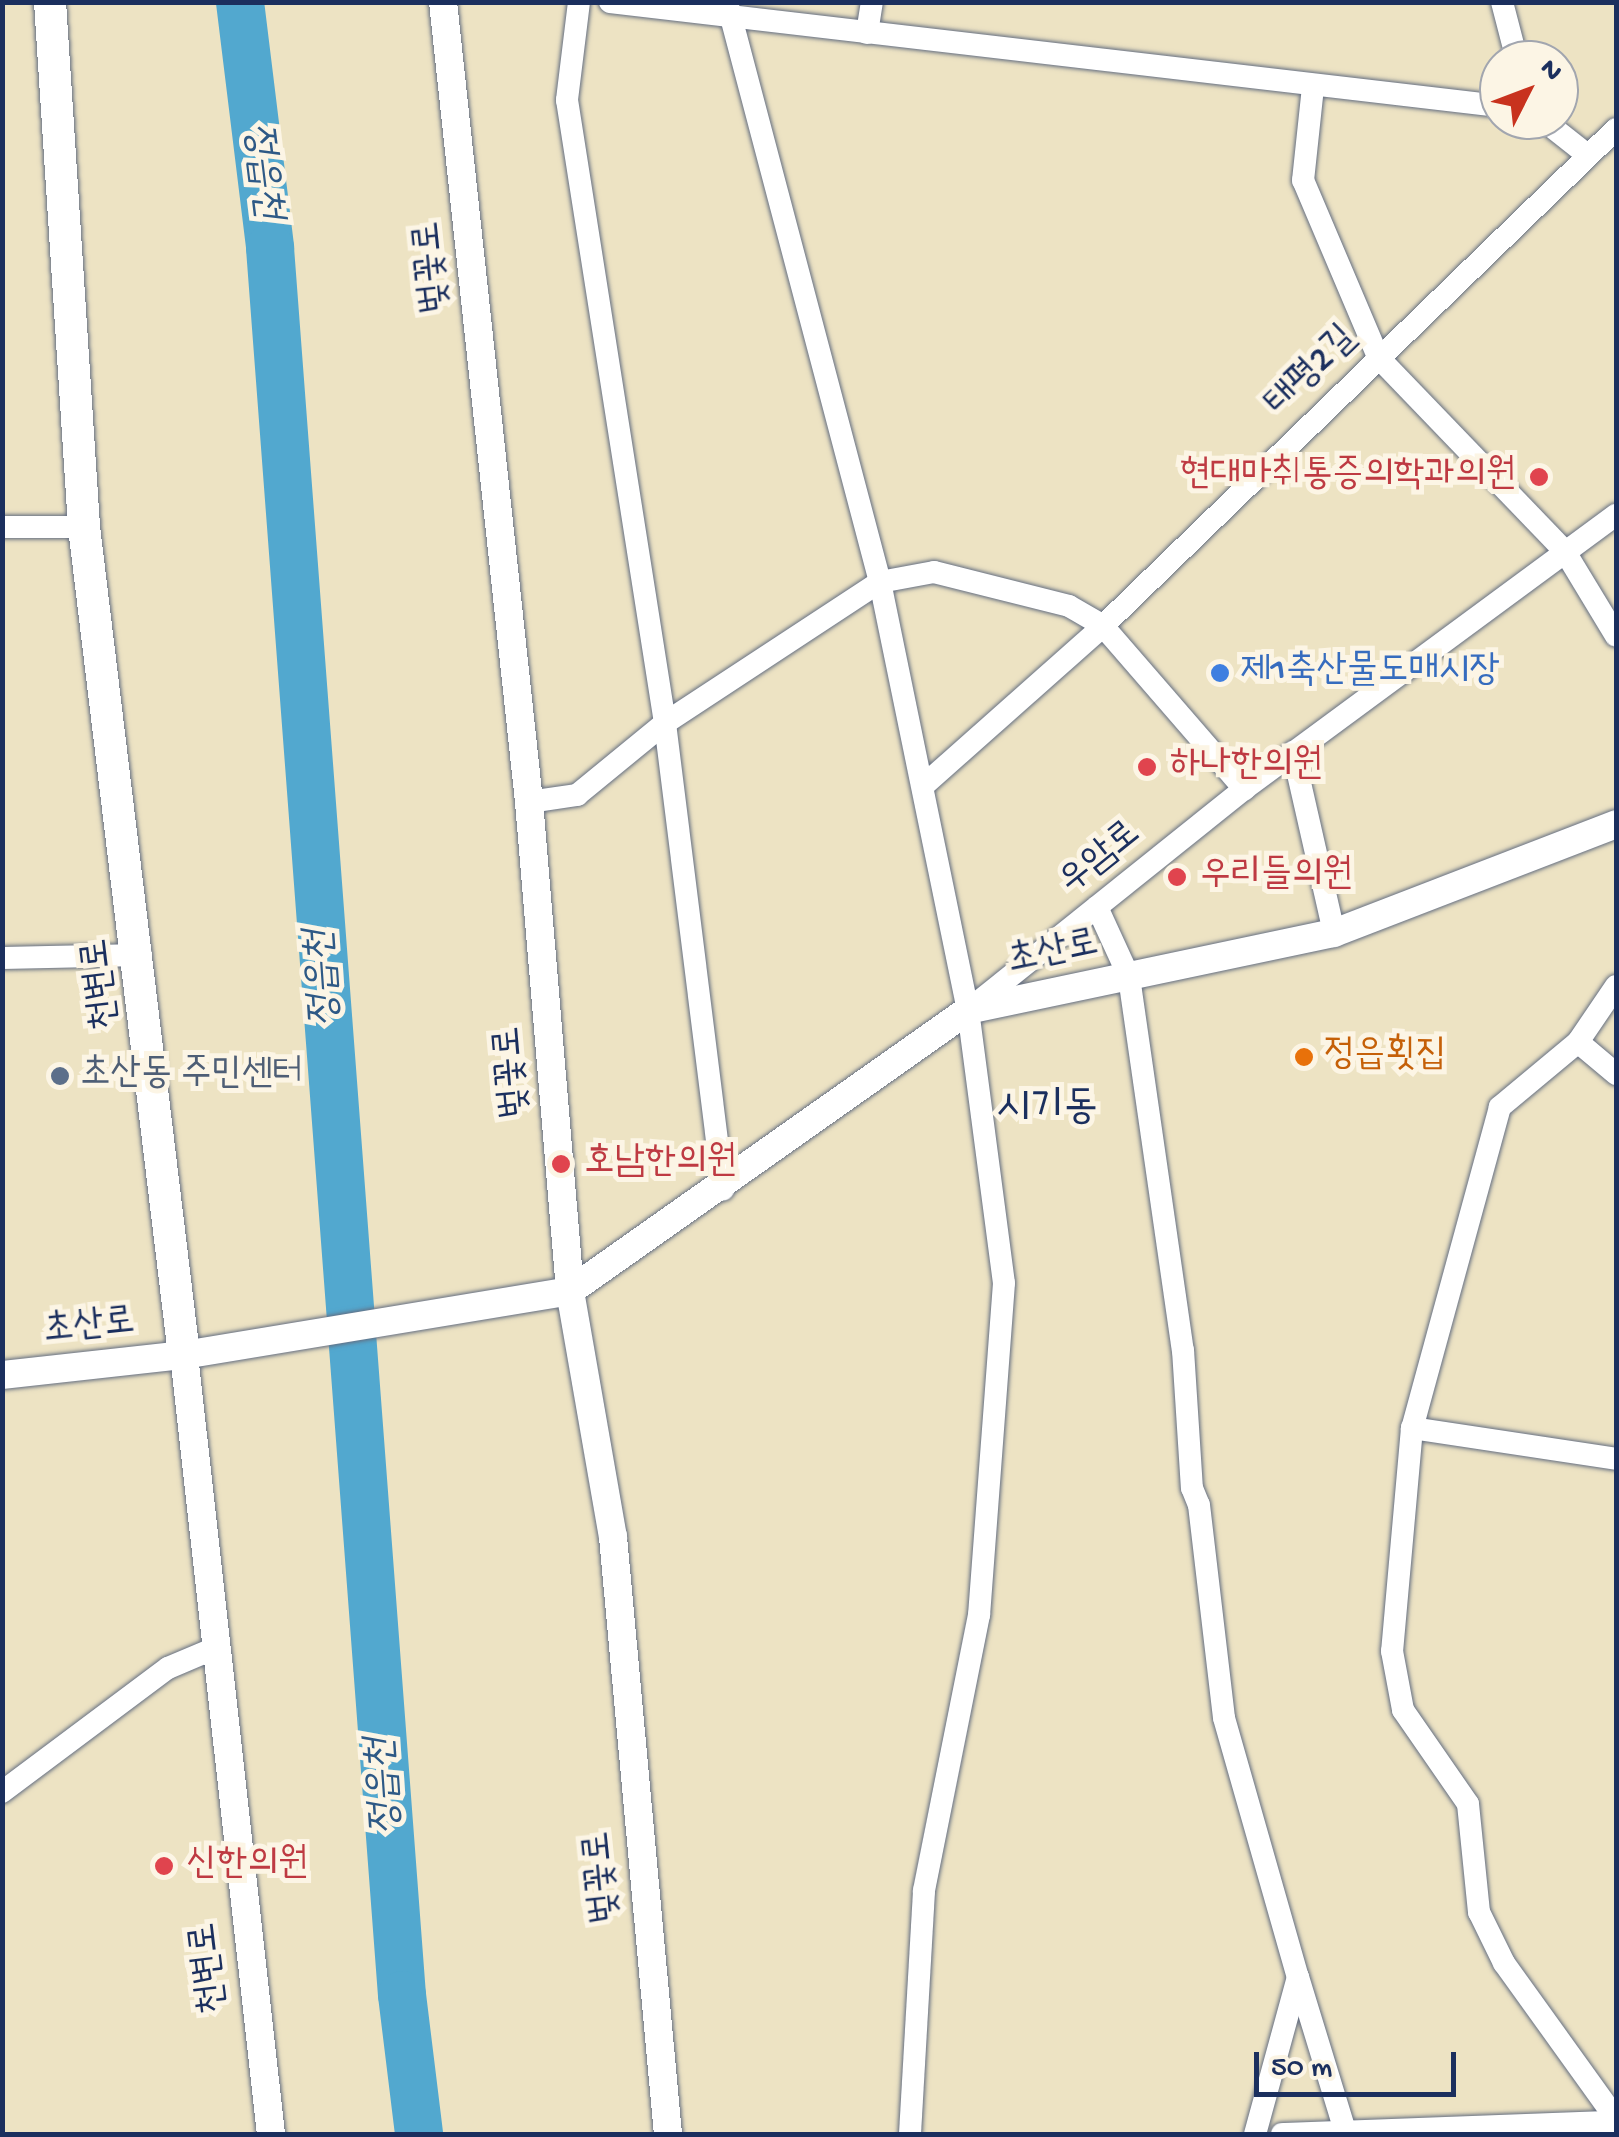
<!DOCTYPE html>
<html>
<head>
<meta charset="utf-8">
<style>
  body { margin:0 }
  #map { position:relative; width:1619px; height:2137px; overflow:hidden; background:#ede3c3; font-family:"Gochi Hand","Poor Story",sans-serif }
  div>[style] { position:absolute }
  .river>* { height:48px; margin:-24px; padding:0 24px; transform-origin:24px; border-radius:24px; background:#52a8cf }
  .roads { filter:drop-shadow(0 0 2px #646e81) drop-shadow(0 0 2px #646e81) }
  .minor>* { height:22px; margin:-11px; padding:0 11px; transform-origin:11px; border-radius:11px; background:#fff }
  .tertiary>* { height:28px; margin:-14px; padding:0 14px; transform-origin:14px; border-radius:14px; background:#fff }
  .secondary>* { height:32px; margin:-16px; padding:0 16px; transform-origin:16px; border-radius:16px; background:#fff }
  .dots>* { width:28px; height:28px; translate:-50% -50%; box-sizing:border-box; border:5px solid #fcf5e5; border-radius:50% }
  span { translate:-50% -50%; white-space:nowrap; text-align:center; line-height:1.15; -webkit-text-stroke:10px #fcf5e5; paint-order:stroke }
  .street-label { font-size:38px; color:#1b2f5e }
  .health-label { font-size:38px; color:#be3a42 }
  .right { translate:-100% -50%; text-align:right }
  .left { translate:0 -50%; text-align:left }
  .shop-label { font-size:38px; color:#366cbe }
  .food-label { font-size:38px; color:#c56008 }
  .service-label { font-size:38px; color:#4e5e75 }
  .water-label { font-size:40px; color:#2e5986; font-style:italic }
  .quarter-label { font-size:42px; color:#1b2f5e }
  .frame { position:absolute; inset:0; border:5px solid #1b2f5e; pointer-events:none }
  .north { position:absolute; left:1479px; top:40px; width:100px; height:100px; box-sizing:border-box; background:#fcf5e5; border:2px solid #a2a6af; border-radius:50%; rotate:48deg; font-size:28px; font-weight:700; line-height:40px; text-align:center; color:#1b2f5e }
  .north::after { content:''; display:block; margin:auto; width:35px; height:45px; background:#c8321e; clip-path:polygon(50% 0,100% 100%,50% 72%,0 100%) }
  .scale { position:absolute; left:1254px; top:2052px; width:202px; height:45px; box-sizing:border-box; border:5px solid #1b2f5e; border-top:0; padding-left:12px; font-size:30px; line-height:35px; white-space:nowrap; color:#1b2f5e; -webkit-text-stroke:8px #fcf5e5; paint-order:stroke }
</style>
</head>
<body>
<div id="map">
  <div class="river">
    <div style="left:240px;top:2px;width:248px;rotate:83deg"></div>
    <div style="left:270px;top:248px;width:1752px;rotate:85.68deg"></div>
    <div style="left:402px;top:1995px;width:140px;rotate:83deg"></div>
  </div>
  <div class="roads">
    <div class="minor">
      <div style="left:579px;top:2px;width:99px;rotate:97deg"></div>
      <div style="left:567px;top:100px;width:631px;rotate:81.06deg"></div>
      <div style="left:665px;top:723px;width:470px;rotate:82.9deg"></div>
      <div style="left:610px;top:2px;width:895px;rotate:6.67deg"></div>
      <div style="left:727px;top:2px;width:600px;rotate:75.22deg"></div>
      <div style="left:880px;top:582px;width:437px;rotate:78.4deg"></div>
      <div style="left:968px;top:1010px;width:275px;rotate:82.5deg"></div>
      <div style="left:1004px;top:1283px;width:333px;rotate:94.3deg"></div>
      <div style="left:979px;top:1615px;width:281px;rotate:101.3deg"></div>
      <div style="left:924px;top:1891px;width:243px;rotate:93.3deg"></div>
      <div style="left:1502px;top:2px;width:60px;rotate:75.5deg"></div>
      <div style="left:867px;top:33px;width:31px;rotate:-81deg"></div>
      <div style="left:1313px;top:87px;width:94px;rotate:96.1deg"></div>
      <div style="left:1303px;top:180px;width:192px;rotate:67deg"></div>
      <div style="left:1378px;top:357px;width:268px;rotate:46.1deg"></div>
      <div style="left:1564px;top:550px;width:100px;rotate:58.8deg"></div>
      <div style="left:1543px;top:120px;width:53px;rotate:38.2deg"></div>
      <div style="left:2px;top:527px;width:82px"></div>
      <div style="left:1293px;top:752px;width:186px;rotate:77.2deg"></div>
      <div style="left:923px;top:786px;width:241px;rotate:-41.6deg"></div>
      <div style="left:1103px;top:626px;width:714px;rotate:-44.09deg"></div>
      <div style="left:529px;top:802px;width:49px;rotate:-8.3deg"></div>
      <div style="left:577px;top:795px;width:114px;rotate:-39.3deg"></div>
      <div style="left:665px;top:723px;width:257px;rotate:-33.3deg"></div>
      <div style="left:880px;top:582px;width:55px;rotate:-10.5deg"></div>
      <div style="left:934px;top:572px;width:139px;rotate:14.1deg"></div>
      <div style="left:1069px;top:606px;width:39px;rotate:30deg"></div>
      <div style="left:1103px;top:626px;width:216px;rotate:49.1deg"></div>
      <div style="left:1097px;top:907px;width:77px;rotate:65.4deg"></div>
      <div style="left:1129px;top:977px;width:377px;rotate:81.8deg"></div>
      <div style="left:1183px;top:1350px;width:138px;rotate:86.3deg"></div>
      <div style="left:1192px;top:1488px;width:18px;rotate:68deg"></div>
      <div style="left:1199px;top:1505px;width:214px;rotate:83.3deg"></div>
      <div style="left:1224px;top:1718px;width:269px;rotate:74.1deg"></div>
      <div style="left:1298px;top:1977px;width:163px;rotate:105.3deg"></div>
      <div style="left:2px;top:958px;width:139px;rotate:-1.2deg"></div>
      <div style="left:1616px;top:986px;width:68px;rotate:124.2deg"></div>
      <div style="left:1578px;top:1042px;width:102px;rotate:140.2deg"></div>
      <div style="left:1500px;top:1107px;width:333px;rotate:105.3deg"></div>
      <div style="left:1412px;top:1428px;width:224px;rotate:95.1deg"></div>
      <div style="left:1392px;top:1651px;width:60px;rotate:79.4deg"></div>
      <div style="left:1403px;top:1710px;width:114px;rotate:55.3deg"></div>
      <div style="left:1468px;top:1804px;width:109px;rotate:84.2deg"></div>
      <div style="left:1479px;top:1912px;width:57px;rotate:63.9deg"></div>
      <div style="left:1504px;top:1963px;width:192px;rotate:54.3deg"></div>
      <div style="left:972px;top:1007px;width:349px;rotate:-38.7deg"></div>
      <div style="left:1244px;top:789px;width:462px;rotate:-36.4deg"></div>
      <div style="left:1578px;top:1042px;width:50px;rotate:40.1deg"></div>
      <div style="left:1412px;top:1428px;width:206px;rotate:8.6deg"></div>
      <div style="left:2px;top:1792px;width:207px;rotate:-36.8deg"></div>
      <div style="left:168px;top:1668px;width:49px;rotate:-22.9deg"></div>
      <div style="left:1298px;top:1977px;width:164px;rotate:73deg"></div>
      <div style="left:1282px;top:2134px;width:334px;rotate:-2.1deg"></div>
    </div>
    <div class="tertiary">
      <div style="left:443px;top:2px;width:805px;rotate:83.86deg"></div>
      <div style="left:529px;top:802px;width:491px;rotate:85.2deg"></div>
      <div style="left:570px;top:1291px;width:250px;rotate:80.1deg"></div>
      <div style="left:613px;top:1537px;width:600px;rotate:84.74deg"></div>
      <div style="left:184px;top:1355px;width:784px;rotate:83.63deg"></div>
      <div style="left:2px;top:1375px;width:183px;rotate:-6.3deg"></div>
      <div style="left:184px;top:1355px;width:391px;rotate:-9.4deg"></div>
      <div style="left:570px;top:1291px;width:487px;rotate:-35.2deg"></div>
      <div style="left:968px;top:1010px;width:374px;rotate:-11.9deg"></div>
      <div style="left:1334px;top:933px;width:302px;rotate:-21.1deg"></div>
    </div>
    <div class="secondary">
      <div style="left:50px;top:2px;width:526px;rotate:86.29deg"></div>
      <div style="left:84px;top:527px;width:834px;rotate:83.11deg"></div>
    </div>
  </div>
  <div class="dots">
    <div style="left:1539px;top:477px;background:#e0444e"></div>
    <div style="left:1220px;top:673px;background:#3f7fe0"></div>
    <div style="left:1147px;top:767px;background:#e0444e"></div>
    <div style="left:1177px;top:877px;background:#e0444e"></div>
    <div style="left:1304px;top:1057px;background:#e8710a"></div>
    <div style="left:60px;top:1076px;background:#5c6f8a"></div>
    <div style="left:561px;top:1164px;background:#e0444e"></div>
    <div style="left:164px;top:1866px;background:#e0444e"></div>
  </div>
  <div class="street-label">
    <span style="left:434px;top:267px;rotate:-96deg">벚꽃로</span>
    <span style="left:1312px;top:372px;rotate:-44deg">태평2길</span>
    <span style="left:1101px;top:859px;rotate:-39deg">우암로</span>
    <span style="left:1053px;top:954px;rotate:-12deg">초산로</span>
    <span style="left:103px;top:984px;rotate:-97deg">천변로</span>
    <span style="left:514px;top:1072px;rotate:-95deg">벚꽃로</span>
    <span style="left:89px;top:1328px;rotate:-6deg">초산로</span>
    <span style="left:604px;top:1877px;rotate:-96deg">벚꽃로</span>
    <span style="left:211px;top:1968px;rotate:-97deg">천변로</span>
  </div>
  <div class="health-label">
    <span class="right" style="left:1516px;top:477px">현대마취통증의학과의원</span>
    <span class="left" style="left:1170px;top:767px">하나한의원</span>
    <span class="left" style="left:1200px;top:877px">우리들의원</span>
    <span class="left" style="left:584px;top:1164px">호남한의원</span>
    <span class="left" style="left:186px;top:1866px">신한의원</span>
  </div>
  <div class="shop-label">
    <span class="left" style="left:1240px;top:673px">제1축산물도매시장</span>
  </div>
  <div class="food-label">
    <span class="left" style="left:1324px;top:1057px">정읍횟집</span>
  </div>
  <div class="service-label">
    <span class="left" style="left:80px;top:1076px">초산동 주민센터</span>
  </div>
  <div class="water-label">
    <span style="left:261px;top:171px;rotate:83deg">정읍천</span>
    <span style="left:325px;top:978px;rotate:-94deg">정읍천</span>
    <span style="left:386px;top:1786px;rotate:-94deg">정읍천</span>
  </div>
  <div class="quarter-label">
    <span style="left:1047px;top:1110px">시기동</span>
  </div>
  <div class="frame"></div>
  <div class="north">N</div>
  <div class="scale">50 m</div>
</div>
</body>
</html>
